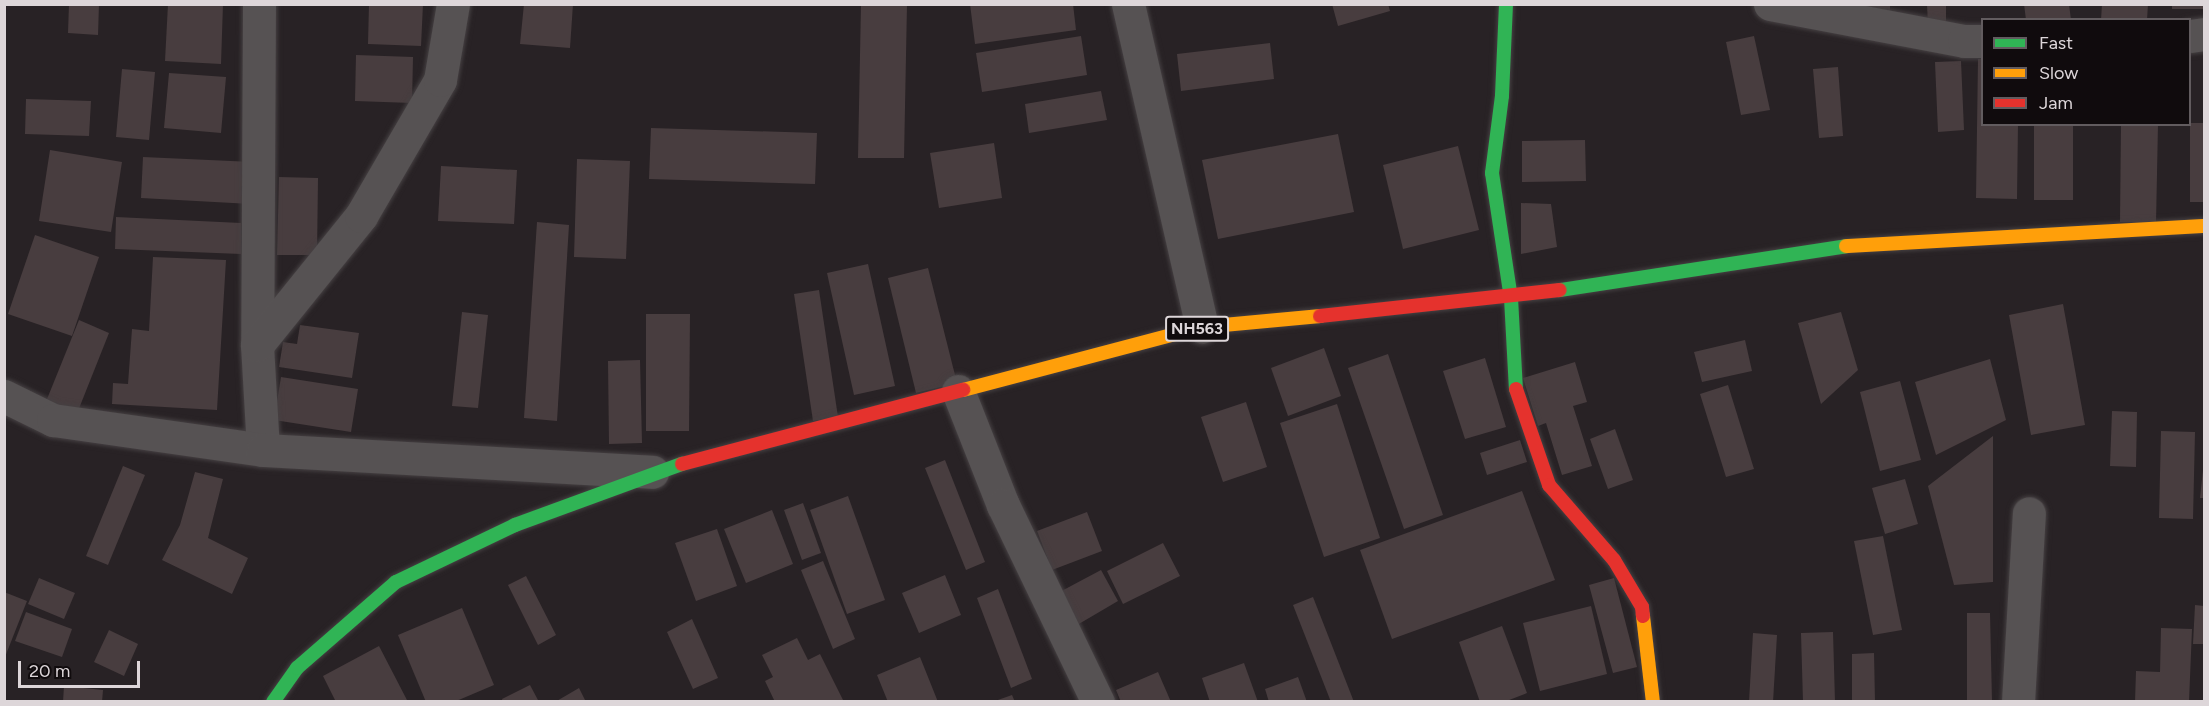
<!DOCTYPE html>
<html>
<head>
<meta charset="utf-8">
<style>
  body { margin:0 }
  #map { position:relative; width:2209px; height:706px; overflow:hidden; background:#282225; font-family:Figtree,sans-serif }
  div>[style] { position:absolute }
  .building>* { inset:0; background:#483d3f }
  .roads { filter:drop-shadow(0 0 2px #454042) drop-shadow(0 0 2px #454042) }
  .street>* { height:33px; margin:-16.5px; padding:0 16.5px; transform-origin:16.5px; border-radius:16.5px; background:#565253 }
  .fast>* { height:14px; margin:-7px; padding:0 7px; transform-origin:7px; border-radius:7px; background:#30b455 }
  .slow>* { height:14px; margin:-7px; padding:0 7px; transform-origin:7px; border-radius:7px; background:#ff9f0a }
  .jam>* { height:14px; margin:-7px; padding:0 7px; transform-origin:7px; border-radius:7px; background:#e5322d }
  span { translate:-50% -50%; white-space:nowrap; text-align:center; line-height:1.15; -webkit-text-stroke:6px #100b0d; paint-order:stroke }
  .shield-label span { padding:2px 4px; background:#100b0d; border:2px solid; border-radius:4px; -webkit-text-stroke-width:0 }
  .shield-label { font-size:16px; color:#ddd6d9; font-weight:700 }
  .frame { position:absolute; inset:0; border:6px solid #ddd6d9; pointer-events:none }
  .legend { position:absolute; left:1981px; top:18px; width:210px; height:108px; box-sizing:border-box; background:#100b0d; border:2px solid #625c5f; margin:0; padding:8px 10px; list-style:none; font-size:18px; color:#ddd6d9 }
  .legend li { display:flex; align-items:center; gap:12px; height:30px }
  .legend b { width:30px; border:2px solid #625c5f }
  .scale { position:absolute; left:18px; top:661px; width:122px; height:27px; box-sizing:border-box; border:3px solid #ddd6d9; border-top:0; padding-left:8px; font-size:18px; line-height:21px; white-space:nowrap; color:#ddd6d9; -webkit-text-stroke:4px #100b0d; paint-order:stroke }
</style>
</head>
<body>
<div id="map">
  <div class="building">
    <div style="clip-path:polygon(69px 4px,99px 4px,98px 35px,68px 33px)"></div>
    <div style="clip-path:polygon(168px 4px,223px 4px,221px 64px,165px 61px)"></div>
    <div style="clip-path:polygon(369px 4px,423px 4px,421px 46px,368px 44px)"></div>
    <div style="clip-path:polygon(524px 4px,573px 4px,570px 48px,520px 44px)"></div>
    <div style="clip-path:polygon(861px 4px,907px 4px,904px 158px,858px 158px)"></div>
    <div style="clip-path:polygon(970px 4px,1073px 4px,1076px 30px,975px 44px)"></div>
    <div style="clip-path:polygon(1332px 4px,1388px 4px,1390px 11px,1338px 26px)"></div>
    <div style="clip-path:polygon(1864px 4px,1890px 4px,1890px 18px,1863px 17px)"></div>
    <div style="clip-path:polygon(1927px 4px,1946px 4px,1946px 25px,1928px 26px)"></div>
    <div style="clip-path:polygon(2024px 4px,2069px 4px,2071px 20px,2026px 20px)"></div>
    <div style="clip-path:polygon(2102px 4px,2148px 4px,2147px 20px,2101px 20px)"></div>
    <div style="clip-path:polygon(2172px 4px,2204px 4px,2204px 9px,2172px 9px)"></div>
    <div style="clip-path:polygon(1081px 36px,1087px 75px,982px 92px,976px 53px)"></div>
    <div style="clip-path:polygon(1754px 36px,1770px 110px,1741px 115px,1726px 42px)"></div>
    <div style="clip-path:polygon(1270px 43px,1274px 79px,1181px 91px,1177px 54px)"></div>
    <div style="clip-path:polygon(356px 55px,413px 57px,412px 103px,355px 101px)"></div>
    <div style="clip-path:polygon(1978px 59px,1982px 59px,1982px 124px,2018px 124px,2017px 199px,1976px 198px)"></div>
    <div style="clip-path:polygon(1961px 61px,1964px 130px,1938px 132px,1935px 62px)"></div>
    <div style="clip-path:polygon(1838px 67px,1843px 136px,1819px 138px,1813px 69px)"></div>
    <div style="clip-path:polygon(122px 69px,155px 72px,149px 140px,116px 137px)"></div>
    <div style="clip-path:polygon(169px 73px,226px 77px,221px 133px,164px 128px)"></div>
    <div style="clip-path:polygon(1101px 91px,1107px 120px,1029px 133px,1025px 104px)"></div>
    <div style="clip-path:polygon(26px 99px,91px 101px,89px 136px,25px 134px)"></div>
    <div style="clip-path:polygon(2190px 123px,2204px 123px,2204px 202px,2190px 202px)"></div>
    <div style="clip-path:polygon(2034px 124px,2073px 124px,2073px 200px,2034px 200px)"></div>
    <div style="clip-path:polygon(2121px 124px,2158px 124px,2156px 223px,2120px 222px)"></div>
    <div style="clip-path:polygon(651px 128px,817px 133px,815px 184px,649px 179px)"></div>
    <div style="clip-path:polygon(1338px 134px,1354px 212px,1218px 239px,1202px 160px)"></div>
    <div style="clip-path:polygon(1585px 140px,1586px 181px,1522px 182px,1522px 141px)"></div>
    <div style="clip-path:polygon(994px 143px,1002px 198px,939px 208px,930px 153px)"></div>
    <div style="clip-path:polygon(1458px 146px,1479px 230px,1403px 249px,1383px 165px)"></div>
    <div style="clip-path:polygon(50px 150px,122px 162px,111px 232px,39px 221px)"></div>
    <div style="clip-path:polygon(143px 157px,253px 162px,251px 204px,141px 198px)"></div>
    <div style="clip-path:polygon(577px 159px,630px 161px,626px 259px,574px 257px)"></div>
    <div style="clip-path:polygon(441px 166px,517px 170px,514px 224px,438px 221px)"></div>
    <div style="clip-path:polygon(279px 177px,318px 178px,317px 255px,277px 255px)"></div>
    <div style="clip-path:polygon(1521px 203px,1551px 204px,1557px 247px,1521px 254px)"></div>
    <div style="clip-path:polygon(116px 217px,241px 223px,241px 254px,115px 249px)"></div>
    <div style="clip-path:polygon(537px 222px,569px 225px,557px 421px,524px 418px)"></div>
    <div style="clip-path:polygon(35px 235px,99px 257px,72px 336px,8px 314px)"></div>
    <div style="clip-path:polygon(153px 257px,226px 260px,217px 410px,112px 404px,113px 383px,128px 384px,132px 329px,149px 331px)"></div>
    <div style="clip-path:polygon(868px 264px,895px 386px,854px 395px,827px 273px)"></div>
    <div style="clip-path:polygon(928px 268px,957px 383px,916px 393px,888px 278px)"></div>
    <div style="clip-path:polygon(819px 290px,838px 417px,813px 421px,794px 294px)"></div>
    <div style="clip-path:polygon(2063px 304px,2085px 425px,2031px 435px,2009px 315px)"></div>
    <div style="clip-path:polygon(462px 312px,488px 315px,478px 408px,452px 406px)"></div>
    <div style="clip-path:polygon(1841px 312px,1858px 370px,1821px 404px,1798px 323px)"></div>
    <div style="clip-path:polygon(646px 314px,690px 314px,689px 431px,646px 431px)"></div>
    <div style="clip-path:polygon(79px 320px,109px 333px,76px 416px,45px 404px)"></div>
    <div style="clip-path:polygon(300px 325px,359px 333px,352px 378px,279px 367px,283px 342px,297px 344px)"></div>
    <div style="clip-path:polygon(1745px 340px,1752px 371px,1702px 382px,1694px 352px)"></div>
    <div style="clip-path:polygon(1324px 348px,1341px 396px,1288px 416px,1271px 368px)"></div>
    <div style="clip-path:polygon(1388px 354px,1443px 515px,1404px 529px,1348px 368px)"></div>
    <div style="clip-path:polygon(1485px 358px,1506px 427px,1465px 439px,1443px 371px)"></div>
    <div style="clip-path:polygon(1990px 359px,2006px 420px,1936px 455px,1915px 382px)"></div>
    <div style="clip-path:polygon(640px 360px,642px 443px,609px 444px,608px 361px)"></div>
    <div style="clip-path:polygon(1575px 362px,1587px 402px,1573px 406px,1592px 466px,1562px 475px,1546px 423px,1538px 426px,1523px 378px)"></div>
    <div style="clip-path:polygon(281px 377px,358px 389px,351px 432px,274px 420px)"></div>
    <div style="clip-path:polygon(1900px 381px,1921px 460px,1880px 471px,1860px 392px)"></div>
    <div style="clip-path:polygon(1728px 385px,1754px 469px,1726px 477px,1700px 394px)"></div>
    <div style="clip-path:polygon(1246px 402px,1267px 467px,1223px 482px,1201px 417px)"></div>
    <div style="clip-path:polygon(1337px 404px,1380px 538px,1324px 557px,1280px 423px)"></div>
    <div style="clip-path:polygon(2112px 411px,2137px 412px,2136px 467px,2110px 466px)"></div>
    <div style="clip-path:polygon(1615px 429px,1633px 480px,1608px 489px,1590px 439px)"></div>
    <div style="clip-path:polygon(2161px 431px,2195px 432px,2193px 519px,2159px 518px)"></div>
    <div style="clip-path:polygon(1993px 436px,1993px 582px,1954px 585px,1928px 486px)"></div>
    <div style="clip-path:polygon(1520px 440px,1527px 462px,1487px 475px,1480px 453px)"></div>
    <div style="clip-path:polygon(945px 460px,985px 562px,966px 570px,925px 468px)"></div>
    <div style="clip-path:polygon(123px 466px,145px 475px,108px 565px,86px 556px)"></div>
    <div style="clip-path:polygon(2203px 470px,2204px 470px,2204px 498px,2200px 498px)"></div>
    <div style="clip-path:polygon(195px 472px,223px 479px,208px 538px,248px 558px,232px 594px,162px 560px,180px 525px)"></div>
    <div style="clip-path:polygon(1905px 479px,1918px 524px,1885px 534px,1872px 488px)"></div>
    <div style="clip-path:polygon(1522px 491px,1555px 580px,1392px 639px,1360px 550px)"></div>
    <div style="clip-path:polygon(848px 496px,885px 600px,847px 614px,810px 510px)"></div>
    <div style="clip-path:polygon(803px 503px,821px 553px,802px 560px,784px 510px)"></div>
    <div style="clip-path:polygon(772px 510px,793px 564px,746px 583px,724px 529px)"></div>
    <div style="clip-path:polygon(1087px 512px,1102px 551px,1052px 570px,1037px 531px)"></div>
    <div style="clip-path:polygon(717px 529px,737px 586px,696px 601px,675px 543px)"></div>
    <div style="clip-path:polygon(1883px 536px,1902px 630px,1873px 635px,1854px 541px)"></div>
    <div style="clip-path:polygon(1163px 543px,1180px 576px,1123px 604px,1107px 571px)"></div>
    <div style="clip-path:polygon(823px 561px,855px 639px,833px 649px,801px 570px)"></div>
    <div style="clip-path:polygon(1101px 570px,1118px 601px,1072px 628px,1054px 595px)"></div>
    <div style="clip-path:polygon(945px 575px,961px 615px,919px 633px,902px 593px)"></div>
    <div style="clip-path:polygon(526px 576px,556px 635px,538px 645px,508px 585px)"></div>
    <div style="clip-path:polygon(39px 578px,75px 593px,64px 619px,28px 604px)"></div>
    <div style="clip-path:polygon(1614px 578px,1637px 667px,1613px 673px,1589px 585px)"></div>
    <div style="clip-path:polygon(998px 589px,1032px 679px,1011px 688px,977px 598px)"></div>
    <div style="clip-path:polygon(4px 592px,27px 601px,5px 657px,4px 657px)"></div>
    <div style="clip-path:polygon(1313px 597px,1354px 702px,1331px 702px,1293px 605px)"></div>
    <div style="clip-path:polygon(2195px 605px,2204px 606px,2204px 644px,2193px 644px)"></div>
    <div style="clip-path:polygon(1591px 606px,1607px 674px,1540px 691px,1523px 623px)"></div>
    <div style="clip-path:polygon(462px 608px,494px 685px,454px 702px,426px 702px,398px 635px)"></div>
    <div style="clip-path:polygon(26px 612px,72px 629px,62px 657px,15px 641px)"></div>
    <div style="clip-path:polygon(1967px 613px,1990px 613px,1992px 702px,1967px 702px)"></div>
    <div style="clip-path:polygon(692px 619px,718px 678px,693px 689px,667px 632px)"></div>
    <div style="clip-path:polygon(1502px 626px,1527px 693px,1504px 702px,1480px 702px,1459px 642px)"></div>
    <div style="clip-path:polygon(2161px 628px,2192px 629px,2189px 702px,2135px 702px,2136px 671px,2160px 672px)"></div>
    <div style="clip-path:polygon(109px 630px,138px 644px,124px 676px,94px 662px)"></div>
    <div style="clip-path:polygon(1833px 632px,1835px 702px,1803px 702px,1801px 633px)"></div>
    <div style="clip-path:polygon(1753px 633px,1777px 635px,1773px 702px,1749px 702px)"></div>
    <div style="clip-path:polygon(797px 638px,808px 660px,820px 654px,844px 702px,775px 702px,765px 681px,773px 677px,762px 655px)"></div>
    <div style="clip-path:polygon(379px 646px,408px 702px,336px 702px,323px 676px)"></div>
    <div style="clip-path:polygon(1874px 653px,1875px 702px,1852px 702px,1852px 654px)"></div>
    <div style="clip-path:polygon(920px 657px,938px 702px,888px 702px,877px 675px)"></div>
    <div style="clip-path:polygon(1244px 663px,1258px 702px,1210px 702px,1202px 678px)"></div>
    <div style="clip-path:polygon(1158px 672px,1171px 702px,1121px 702px,1116px 690px)"></div>
    <div style="clip-path:polygon(1298px 677px,1307px 702px,1269px 702px,1265px 689px)"></div>
    <div style="clip-path:polygon(530px 685px,539px 702px,503px 702px,502px 699px)"></div>
    <div style="clip-path:polygon(64px 686px,103px 690px,102px 702px,63px 702px)"></div>
    <div style="clip-path:polygon(579px 688px,586px 702px,555px 702px)"></div>
    <div style="clip-path:polygon(1012px 695px,1015px 702px,995px 702px,995px 701px)"></div>
  </div>
  <div class="roads">
    <div class="street">
      <div style="left:259px;top:4px;width:341px;rotate:90.3deg"></div>
      <div style="left:257px;top:345px;width:105px;rotate:86.7deg"></div>
      <div style="left:1128px;top:4px;width:331px;rotate:77.1deg"></div>
      <div style="left:1770px;top:4px;width:197px;rotate:10.8deg"></div>
      <div style="left:1964px;top:41px;width:18px"></div>
      <div style="left:2190px;top:36px;width:14px;rotate:-8deg"></div>
      <div style="left:257px;top:345px;width:166px;rotate:-51.1deg"></div>
      <div style="left:361px;top:216px;width:157px;rotate:-59.8deg"></div>
      <div style="left:440px;top:80px;width:77px;rotate:-80.3deg"></div>
      <div style="left:958px;top:391px;width:123px;rotate:68.5deg"></div>
      <div style="left:1003px;top:505px;width:219px;rotate:64.3deg"></div>
      <div style="left:4px;top:396px;width:55px;rotate:26.1deg"></div>
      <div style="left:53px;top:420px;width:212px;rotate:8.1deg"></div>
      <div style="left:263px;top:450px;width:390px;rotate:3.2deg"></div>
      <div style="left:2018px;top:702px;width:189px;rotate:-86.7deg"></div>
    </div>
    <div class="fast">
      <div style="left:1506px;top:4px;width:92px;rotate:92.5deg"></div>
      <div style="left:1502px;top:96px;width:78px;rotate:97.4deg"></div>
      <div style="left:1492px;top:173px;width:126px;rotate:81.4deg"></div>
      <div style="left:1511px;top:298px;width:91px;rotate:86.9deg"></div>
      <div style="left:1560px;top:290px;width:289px;rotate:-8.7deg"></div>
      <div style="left:273px;top:702px;width:42px;rotate:-54.8deg"></div>
      <div style="left:297px;top:668px;width:131px;rotate:-41deg"></div>
      <div style="left:396px;top:582px;width:132px;rotate:-25.6deg"></div>
      <div style="left:515px;top:525px;width:178px;rotate:-20.1deg"></div>
    </div>
    <div class="slow">
      <div style="left:1846px;top:246px;width:359px;rotate:-3.2deg"></div>
      <div style="left:963px;top:390px;width:247px;rotate:-14.8deg"></div>
      <div style="left:1202px;top:327px;width:119px;rotate:-5.3deg"></div>
      <div style="left:1643px;top:616px;width:87px;rotate:83.4deg"></div>
    </div>
    <div class="jam">
      <div style="left:1320px;top:316px;width:241px;rotate:-6.2deg"></div>
      <div style="left:1516px;top:389px;width:102px;rotate:71deg"></div>
      <div style="left:1549px;top:485px;width:99px;rotate:49.1deg"></div>
      <div style="left:1614px;top:560px;width:55px;rotate:59.2deg"></div>
      <div style="left:1642px;top:607px;width:9px;rotate:84deg"></div>
      <div style="left:682px;top:464px;width:291px;rotate:-14.8deg"></div>
    </div>
  </div>
  <div class="shield-label">
    <span style="left:1197px;top:329px">NH563</span>
  </div>
  <div class="frame"></div>
  <ul class="legend">
  <li><b style="height:8px;background:#30b455"></b>Fast</li>
  <li><b style="height:8px;background:#ff9f0a"></b>Slow</li>
  <li><b style="height:8px;background:#e5322d"></b>Jam</li>
  </ul>
  <div class="scale">20 m</div>
</div>
</body>
</html>
